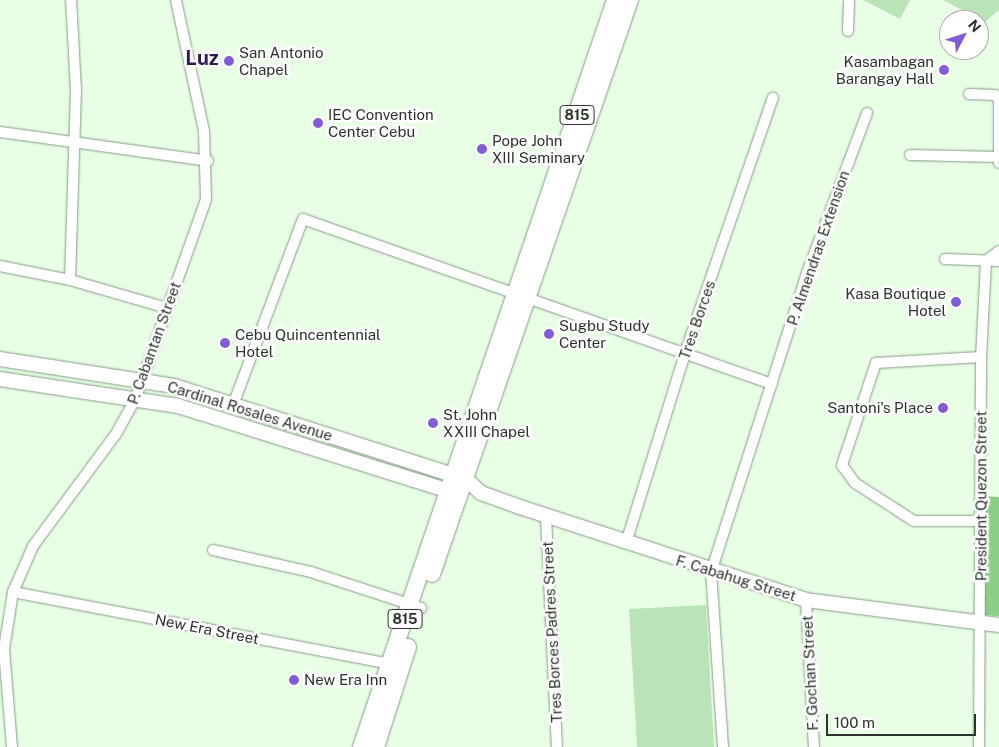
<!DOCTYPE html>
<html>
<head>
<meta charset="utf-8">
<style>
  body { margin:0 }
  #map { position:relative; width:999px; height:747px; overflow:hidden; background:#e8ffe6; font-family:"Public Sans",sans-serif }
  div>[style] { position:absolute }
  .green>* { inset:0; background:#bae4b8 }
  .forest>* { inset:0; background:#8acf87 }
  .roads { filter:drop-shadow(0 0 1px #869b84) drop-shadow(0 0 1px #869b84) }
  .street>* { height:10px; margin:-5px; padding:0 5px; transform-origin:5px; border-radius:5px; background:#fff }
  .secondary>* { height:14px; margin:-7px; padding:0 7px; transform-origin:7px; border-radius:7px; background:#fff }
  .primary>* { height:16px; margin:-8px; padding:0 8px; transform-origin:8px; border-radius:8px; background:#fff }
  .dots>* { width:14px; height:14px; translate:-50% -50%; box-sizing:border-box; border:2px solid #fff; border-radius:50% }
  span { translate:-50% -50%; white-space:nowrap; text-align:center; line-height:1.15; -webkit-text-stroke:5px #fff; paint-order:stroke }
  .shield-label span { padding:1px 4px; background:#fff; border:1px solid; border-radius:4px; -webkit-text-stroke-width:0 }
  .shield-label { font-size:14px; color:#2a332a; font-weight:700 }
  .poi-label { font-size:15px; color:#2a332a }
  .left { translate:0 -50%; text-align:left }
  .right { translate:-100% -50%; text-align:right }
  .street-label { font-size:15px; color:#2a332a }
  .district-label { font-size:20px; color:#2e1c56; font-weight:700 }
  .north { position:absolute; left:939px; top:10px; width:50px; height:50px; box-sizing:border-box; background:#fff; border:1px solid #aaadaa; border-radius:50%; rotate:50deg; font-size:14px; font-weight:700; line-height:20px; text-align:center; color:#2a332a }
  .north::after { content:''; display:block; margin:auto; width:18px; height:22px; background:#805cd7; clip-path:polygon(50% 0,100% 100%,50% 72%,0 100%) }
  .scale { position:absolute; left:826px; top:714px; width:150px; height:22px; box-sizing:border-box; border:2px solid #2a332a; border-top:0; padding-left:6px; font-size:15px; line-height:18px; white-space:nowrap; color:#2a332a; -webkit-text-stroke:4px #fff; paint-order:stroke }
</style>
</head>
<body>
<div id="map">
  <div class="green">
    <div style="clip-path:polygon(863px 0,910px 0,900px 19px)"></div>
    <div style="clip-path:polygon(943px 0,999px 0,999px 10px,985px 22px)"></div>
    <div style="clip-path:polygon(706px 605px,714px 747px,637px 747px,629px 609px)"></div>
  </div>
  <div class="forest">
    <div style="clip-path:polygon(985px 496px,999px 497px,999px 616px,985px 615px)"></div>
  </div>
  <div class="roads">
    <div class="street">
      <div style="left:848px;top:31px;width:31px;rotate:-88deg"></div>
      <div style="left:969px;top:94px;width:26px;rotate:2deg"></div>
      <div style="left:995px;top:95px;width:6px;rotate:51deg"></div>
      <div style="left:999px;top:100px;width:63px;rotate:90deg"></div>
      <div style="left:0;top:132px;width:210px;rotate:7.9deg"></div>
      <div style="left:910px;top:155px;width:89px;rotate:1.3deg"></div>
      <div style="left:945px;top:259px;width:54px;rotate:2.1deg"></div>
      <div style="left:0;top:266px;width:71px;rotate:11.3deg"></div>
      <div style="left:70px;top:280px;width:101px;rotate:16.1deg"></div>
      <div style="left:70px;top:280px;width:189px;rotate:-88.2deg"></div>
      <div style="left:76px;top:91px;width:91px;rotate:-93.1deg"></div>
      <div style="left:233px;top:405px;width:199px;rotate:-69.4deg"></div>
      <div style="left:303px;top:219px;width:497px;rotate:19.4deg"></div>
      <div style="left:546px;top:516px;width:231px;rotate:87.3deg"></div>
      <div style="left:980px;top:521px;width:66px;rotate:180deg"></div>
      <div style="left:914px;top:521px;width:70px;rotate:-147.2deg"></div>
      <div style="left:855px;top:483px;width:22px;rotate:-126deg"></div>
      <div style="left:842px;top:465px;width:108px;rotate:-71.6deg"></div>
      <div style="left:876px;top:363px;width:105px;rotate:-3.3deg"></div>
      <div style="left:626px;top:543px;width:199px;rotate:-72.7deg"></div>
      <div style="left:685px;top:353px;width:270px;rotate:-71deg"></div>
      <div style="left:213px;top:550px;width:100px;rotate:12.7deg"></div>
      <div style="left:311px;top:572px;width:116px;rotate:18.1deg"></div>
      <div style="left:13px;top:592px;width:389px;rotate:10.8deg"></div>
      <div style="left:806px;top:600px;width:147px;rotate:86.9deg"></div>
      <div style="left:12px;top:747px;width:98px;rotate:-94.7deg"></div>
      <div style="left:4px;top:649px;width:58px;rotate:-81deg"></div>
      <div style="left:13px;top:592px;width:50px;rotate:-66.5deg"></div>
      <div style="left:33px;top:546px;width:139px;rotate:-53.5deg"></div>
      <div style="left:116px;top:434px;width:39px;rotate:-61deg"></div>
      <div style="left:135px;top:400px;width:213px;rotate:-70.5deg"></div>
      <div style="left:206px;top:199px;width:68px;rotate:-91.7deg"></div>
      <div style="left:204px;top:131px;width:134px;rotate:-102.1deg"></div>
      <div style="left:723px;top:747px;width:175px;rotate:-93.9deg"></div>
      <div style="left:711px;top:572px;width:314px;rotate:-72.2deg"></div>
      <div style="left:807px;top:273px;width:171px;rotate:-69.4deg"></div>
      <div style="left:979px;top:747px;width:390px;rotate:-89.7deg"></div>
      <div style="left:981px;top:357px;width:96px;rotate:-87deg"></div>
      <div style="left:986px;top:261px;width:16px;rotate:-38deg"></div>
    </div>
    <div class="secondary">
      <div style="left:0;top:359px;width:176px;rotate:8.8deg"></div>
      <div style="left:174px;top:386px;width:306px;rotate:17.7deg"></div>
      <div style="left:466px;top:479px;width:21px;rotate:43deg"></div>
      <div style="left:481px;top:493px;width:41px;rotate:19.7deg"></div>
      <div style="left:520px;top:507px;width:301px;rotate:18deg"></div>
      <div style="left:806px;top:600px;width:195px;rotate:7.4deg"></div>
      <div style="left:0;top:379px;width:180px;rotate:8.6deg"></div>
      <div style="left:178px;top:406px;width:294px;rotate:17.4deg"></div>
    </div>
    <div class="primary">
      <div style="left:432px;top:574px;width:607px;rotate:-70.97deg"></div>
      <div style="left:361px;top:747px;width:789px;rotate:-71.22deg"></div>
      <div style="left:376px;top:747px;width:105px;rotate:-72.3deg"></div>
    </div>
  </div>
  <div class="dots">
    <div style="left:229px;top:61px;background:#805cd7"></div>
    <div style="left:944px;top:70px;background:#805cd7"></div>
    <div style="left:318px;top:123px;background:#805cd7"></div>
    <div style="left:482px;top:149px;background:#805cd7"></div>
    <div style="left:956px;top:302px;background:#805cd7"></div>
    <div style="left:549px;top:334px;background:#805cd7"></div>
    <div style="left:225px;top:343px;background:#805cd7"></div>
    <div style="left:943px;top:408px;background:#805cd7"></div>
    <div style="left:433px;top:423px;background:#805cd7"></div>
    <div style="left:294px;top:680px;background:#805cd7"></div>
  </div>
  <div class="shield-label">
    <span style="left:577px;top:115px">815</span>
    <span style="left:405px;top:619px">815</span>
  </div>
  <div class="poi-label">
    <span class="left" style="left:239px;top:61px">San Antonio<br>Chapel</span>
    <span class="right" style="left:934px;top:70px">Kasambagan<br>Barangay Hall</span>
    <span class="left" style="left:328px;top:123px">IEC Convention<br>Center Cebu</span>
    <span class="left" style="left:492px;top:149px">Pope John<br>XIII Seminary</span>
    <span class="right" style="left:946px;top:302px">Kasa Boutique<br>Hotel</span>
    <span class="left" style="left:559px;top:334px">Sugbu Study<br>Center</span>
    <span class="left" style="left:235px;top:343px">Cebu Quincentennial<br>Hotel</span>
    <span class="right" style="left:933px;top:408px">Santoni's Place</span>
    <span class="left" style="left:443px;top:423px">St. John<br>XXIII Chapel</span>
    <span class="left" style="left:304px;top:680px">New Era Inn</span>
  </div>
  <div class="street-label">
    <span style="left:818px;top:248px;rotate:-71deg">P. Almendras Extension</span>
    <span style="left:697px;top:320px;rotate:-71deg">Tres Borces</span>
    <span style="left:154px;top:343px;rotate:-70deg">P. Cabantan Street</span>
    <span style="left:250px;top:411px;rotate:17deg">Cardinal Rosales Avenue</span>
    <span style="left:981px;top:496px;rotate:-90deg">President Quezon Street</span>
    <span style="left:736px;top:578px;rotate:17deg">F. Cabahug Street</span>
    <span style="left:207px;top:629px;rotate:11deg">New Era Street</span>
    <span style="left:552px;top:632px;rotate:-93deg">Tres Borces Padres Street</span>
    <span style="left:810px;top:673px;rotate:-93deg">F. Gochan Street</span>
  </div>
  <div class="district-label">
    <span style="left:202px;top:58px">Luz</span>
  </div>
  <div class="north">N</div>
  <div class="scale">100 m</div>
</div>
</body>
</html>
